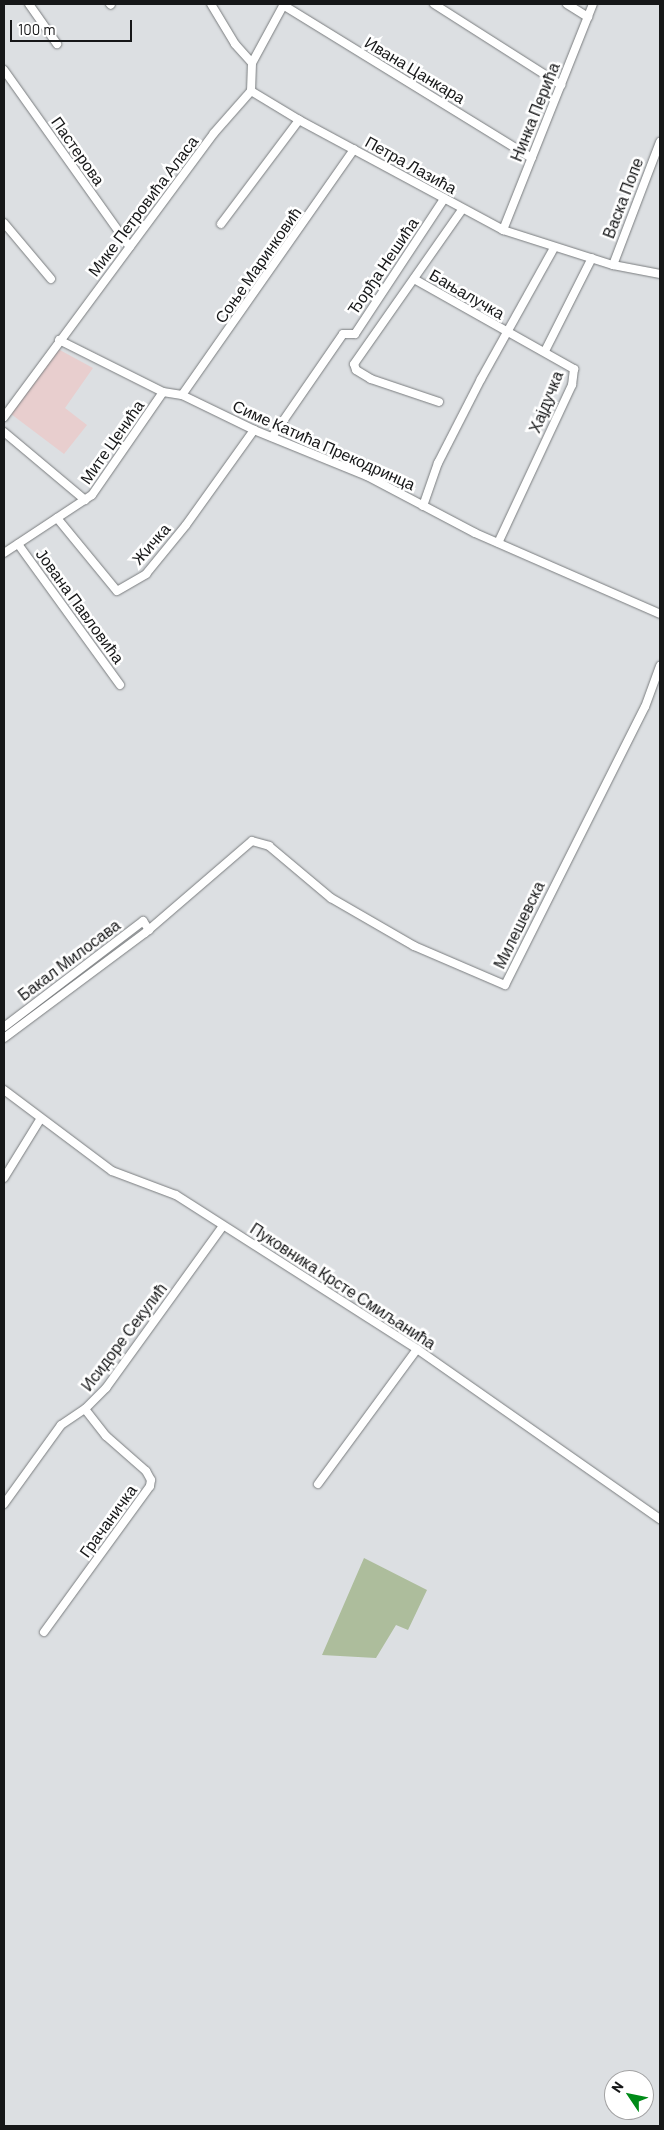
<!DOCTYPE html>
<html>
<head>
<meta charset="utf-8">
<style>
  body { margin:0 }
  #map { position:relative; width:664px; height:2130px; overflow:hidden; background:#dcdfe2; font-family:Barlow,sans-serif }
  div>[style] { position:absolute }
  .industrial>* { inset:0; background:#e8cece }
  .green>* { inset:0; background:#adbd9c }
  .roads { filter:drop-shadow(0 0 1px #797c7e) drop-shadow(0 0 1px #797c7e) }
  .street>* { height:8px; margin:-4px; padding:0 4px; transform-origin:4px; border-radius:4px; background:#fff }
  span { translate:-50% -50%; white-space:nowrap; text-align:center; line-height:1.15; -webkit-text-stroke:5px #fff; paint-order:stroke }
  .street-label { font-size:16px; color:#161718 }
  .frame { position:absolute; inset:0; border:5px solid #161718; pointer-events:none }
  .north { position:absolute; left:604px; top:2070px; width:50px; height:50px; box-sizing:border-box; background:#fff; border:1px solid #a2a2a3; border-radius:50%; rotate:304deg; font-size:14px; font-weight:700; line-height:20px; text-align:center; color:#161718 }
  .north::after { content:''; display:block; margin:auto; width:18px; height:22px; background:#008b18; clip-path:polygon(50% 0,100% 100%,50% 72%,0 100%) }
  .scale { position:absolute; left:10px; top:20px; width:122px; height:22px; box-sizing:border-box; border:2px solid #161718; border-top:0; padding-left:6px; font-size:15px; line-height:18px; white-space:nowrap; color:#161718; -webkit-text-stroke:4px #fff; paint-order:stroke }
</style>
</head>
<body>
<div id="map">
  <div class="industrial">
    <div style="clip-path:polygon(58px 349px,93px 368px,65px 408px,87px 425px,64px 454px,11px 414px)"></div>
  </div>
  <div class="green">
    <div style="clip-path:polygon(364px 1558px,427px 1590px,408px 1630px,396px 1625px,376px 1658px,322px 1655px)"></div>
  </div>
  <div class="roads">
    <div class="street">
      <div style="left:29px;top:4px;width:49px;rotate:55deg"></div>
      <div style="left:110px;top:4px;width:1px;rotate:45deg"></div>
      <div style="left:211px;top:4px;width:47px;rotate:59deg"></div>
      <div style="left:235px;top:44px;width:25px;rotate:48deg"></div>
      <div style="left:252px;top:63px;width:28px;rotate:92deg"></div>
      <div style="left:251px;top:91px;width:56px;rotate:31.1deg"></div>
      <div style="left:299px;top:120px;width:232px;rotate:28.3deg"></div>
      <div style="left:503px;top:230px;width:115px;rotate:17.7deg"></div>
      <div style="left:613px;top:265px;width:48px;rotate:10.8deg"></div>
      <div style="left:434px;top:4px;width:151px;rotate:32.5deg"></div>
      <div style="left:567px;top:4px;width:25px;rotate:32deg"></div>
      <div style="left:283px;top:5px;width:292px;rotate:31.6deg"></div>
      <div style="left:252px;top:63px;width:67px;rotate:-61.5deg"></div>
      <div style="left:4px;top:70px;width:217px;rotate:54.6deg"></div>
      <div style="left:4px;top:223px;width:73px;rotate:50deg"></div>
      <div style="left:221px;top:224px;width:130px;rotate:-53.1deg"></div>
      <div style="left:503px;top:230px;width:243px;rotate:-68.3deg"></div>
      <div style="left:613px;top:265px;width:132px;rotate:-69.1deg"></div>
      <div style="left:414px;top:279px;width:184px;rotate:29.4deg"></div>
      <div style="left:574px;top:369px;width:16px;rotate:97deg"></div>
      <div style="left:572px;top:385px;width:174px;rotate:115.1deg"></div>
      <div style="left:59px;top:340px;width:116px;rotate:26.6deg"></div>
      <div style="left:163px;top:392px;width:19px;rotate:9deg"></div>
      <div style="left:182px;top:395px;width:80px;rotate:25.9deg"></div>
      <div style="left:254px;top:430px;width:122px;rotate:22.2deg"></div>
      <div style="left:367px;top:476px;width:122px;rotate:27.8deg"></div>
      <div style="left:475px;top:533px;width:202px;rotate:23.6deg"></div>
      <div style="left:545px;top:351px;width:104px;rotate:-63.2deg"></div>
      <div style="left:182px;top:395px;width:300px;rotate:-55deg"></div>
      <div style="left:439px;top:402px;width:72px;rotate:-161.3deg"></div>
      <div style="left:371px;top:379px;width:17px;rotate:-149deg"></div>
      <div style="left:356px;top:370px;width:6px;rotate:-108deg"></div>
      <div style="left:354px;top:364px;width:188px;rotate:-55deg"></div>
      <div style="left:4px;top:417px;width:353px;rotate:-53.5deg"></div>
      <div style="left:214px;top:133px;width:56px;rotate:-48.6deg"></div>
      <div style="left:4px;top:432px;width:106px;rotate:40deg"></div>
      <div style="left:272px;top:437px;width:125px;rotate:-55.4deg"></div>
      <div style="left:343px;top:334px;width:12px"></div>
      <div style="left:355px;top:334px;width:162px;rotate:-56.6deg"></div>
      <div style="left:423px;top:506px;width:46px;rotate:-70.8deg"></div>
      <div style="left:438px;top:463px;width:94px;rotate:-62.9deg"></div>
      <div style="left:481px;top:379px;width:150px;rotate:-60.9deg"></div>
      <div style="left:57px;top:518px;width:94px;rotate:50.6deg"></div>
      <div style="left:117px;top:591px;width:34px;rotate:-30deg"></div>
      <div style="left:146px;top:574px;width:63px;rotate:-50.8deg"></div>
      <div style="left:186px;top:525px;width:117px;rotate:-54.4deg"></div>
      <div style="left:18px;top:544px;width:174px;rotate:54.1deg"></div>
      <div style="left:4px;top:553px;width:105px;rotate:-33.4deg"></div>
      <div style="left:92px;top:495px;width:125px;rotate:-55.4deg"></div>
      <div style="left:4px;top:1027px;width:175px;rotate:-37.3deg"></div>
      <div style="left:143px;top:921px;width:11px;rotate:56deg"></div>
      <div style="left:4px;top:1038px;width:176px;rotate:-36.7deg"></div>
      <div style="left:145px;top:933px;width:141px;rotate:-40.7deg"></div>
      <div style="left:252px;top:841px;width:18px;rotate:16deg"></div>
      <div style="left:269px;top:846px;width:81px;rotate:40deg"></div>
      <div style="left:331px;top:898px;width:96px;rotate:30deg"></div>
      <div style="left:414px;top:946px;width:99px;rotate:23.2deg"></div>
      <div style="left:505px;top:985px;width:311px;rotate:-63.3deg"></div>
      <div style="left:645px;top:707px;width:44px;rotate:-69.9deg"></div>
      <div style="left:4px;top:1090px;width:135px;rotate:36.9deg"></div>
      <div style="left:112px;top:1171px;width:68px;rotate:20.6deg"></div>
      <div style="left:176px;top:1195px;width:286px;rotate:32.6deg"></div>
      <div style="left:417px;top:1349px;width:297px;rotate:35deg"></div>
      <div style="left:4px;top:1178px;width:70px;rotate:-58.3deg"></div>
      <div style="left:318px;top:1484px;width:167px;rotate:-53.7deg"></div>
      <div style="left:4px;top:1504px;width:97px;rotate:-54.2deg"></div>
      <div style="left:61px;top:1425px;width:29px;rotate:-34deg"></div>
      <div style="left:85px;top:1409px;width:30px;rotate:-45deg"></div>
      <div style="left:106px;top:1388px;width:200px;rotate:-54.2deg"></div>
      <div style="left:44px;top:1632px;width:180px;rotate:-54deg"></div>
      <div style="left:150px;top:1486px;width:6px;rotate:-81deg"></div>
      <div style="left:151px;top:1480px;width:10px;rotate:-119deg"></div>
      <div style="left:146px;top:1471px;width:53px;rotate:-138.8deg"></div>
      <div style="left:106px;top:1436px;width:34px;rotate:-128deg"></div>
    </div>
  </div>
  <div class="street-label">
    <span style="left:415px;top:70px;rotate:31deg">Ивана Цанкара</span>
    <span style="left:535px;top:112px;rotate:-68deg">Нинка Перића</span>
    <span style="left:78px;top:151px;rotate:55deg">Пастерова</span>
    <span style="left:411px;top:165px;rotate:29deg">Петра Лазића</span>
    <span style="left:623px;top:198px;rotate:-69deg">Васка Попе</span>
    <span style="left:143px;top:206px;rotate:-53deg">Мике Петровића Аласа</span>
    <span style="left:258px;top:265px;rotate:-55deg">Соње Маринковић</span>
    <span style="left:383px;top:266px;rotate:-56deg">Ђорђа Нешића</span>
    <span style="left:467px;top:294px;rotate:30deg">Бањалучка</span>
    <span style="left:546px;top:402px;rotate:-68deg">Хајдучка</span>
    <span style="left:112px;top:442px;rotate:-55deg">Мите Ценића</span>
    <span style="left:324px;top:445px;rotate:24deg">Симе Катића Прекодринца</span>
    <span style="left:151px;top:544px;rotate:-49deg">Жичка</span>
    <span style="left:80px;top:606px;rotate:54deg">Јована Павловића</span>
    <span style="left:519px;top:925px;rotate:-64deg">Милешевска</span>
    <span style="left:69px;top:960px;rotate:-37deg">Бакал Милосава</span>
    <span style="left:343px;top:1286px;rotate:33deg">Пуковника Крсте Смиљанића</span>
    <span style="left:124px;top:1337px;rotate:-53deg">Исидоре Секулић</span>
    <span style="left:108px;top:1521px;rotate:-54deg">Грачаничка</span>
  </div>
  <div class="frame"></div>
  <div class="north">N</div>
  <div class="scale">100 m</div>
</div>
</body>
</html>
